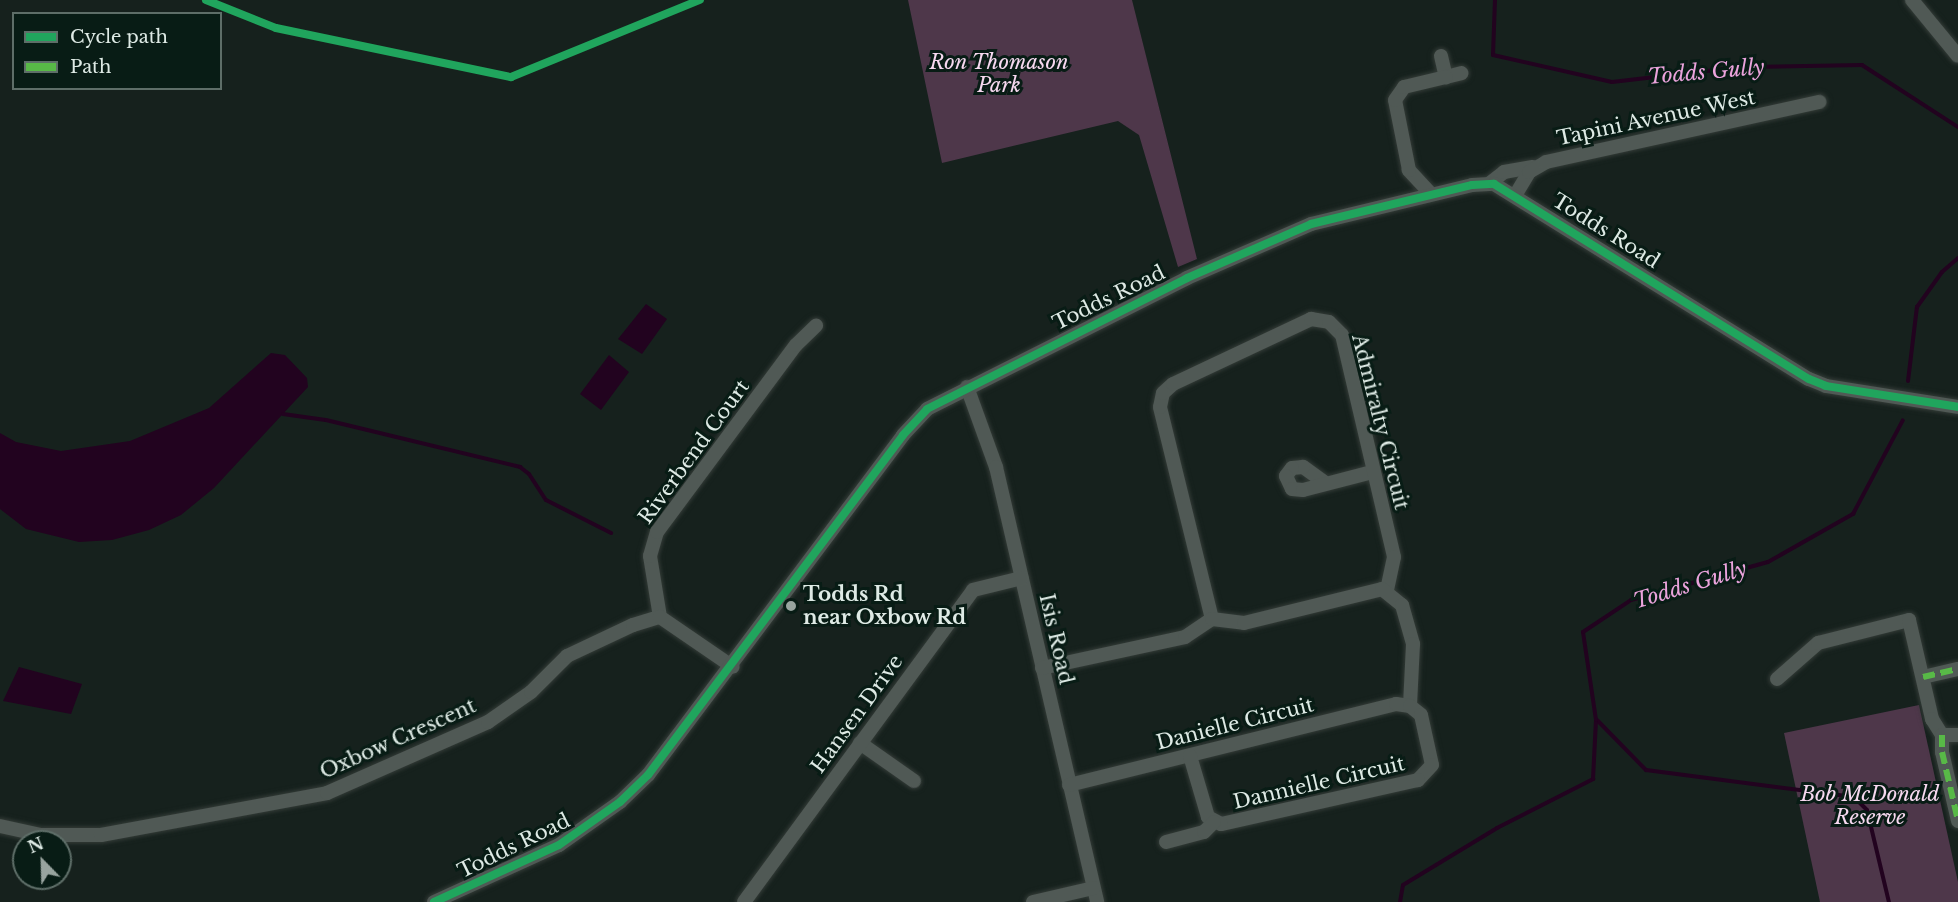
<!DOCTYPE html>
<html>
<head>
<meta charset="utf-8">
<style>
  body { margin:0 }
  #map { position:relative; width:1958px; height:902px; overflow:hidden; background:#16211d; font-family:"Libre Baskerville",serif }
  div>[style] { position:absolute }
  .green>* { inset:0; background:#4e374a }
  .water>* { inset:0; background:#22031f }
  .stream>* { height:4px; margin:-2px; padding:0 2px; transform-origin:2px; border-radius:2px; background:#22031f }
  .roads { filter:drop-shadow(0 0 2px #333b37) drop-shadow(0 0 2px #333b37) }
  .minor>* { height:14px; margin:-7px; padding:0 7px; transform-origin:7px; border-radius:7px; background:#505955 }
  .quiet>* { height:6px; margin-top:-3px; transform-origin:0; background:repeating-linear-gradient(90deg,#58b947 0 12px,transparent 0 18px) }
  .cycleway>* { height:8px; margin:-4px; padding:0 4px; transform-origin:4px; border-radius:4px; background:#20a55d }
  .dots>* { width:16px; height:16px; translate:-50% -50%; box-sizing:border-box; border:3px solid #081c15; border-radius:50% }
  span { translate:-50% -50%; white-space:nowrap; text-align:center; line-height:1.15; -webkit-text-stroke:6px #081c15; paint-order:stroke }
  .park-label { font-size:20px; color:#f7d9f0; font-style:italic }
  .street-label { font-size:20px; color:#deeae5 }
  .poi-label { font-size:20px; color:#deeae5; font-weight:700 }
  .left { translate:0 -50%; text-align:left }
  .water-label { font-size:21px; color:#eaa3dc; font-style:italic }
  .legend { position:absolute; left:12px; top:12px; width:210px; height:78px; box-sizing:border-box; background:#081c15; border:2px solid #5e6e68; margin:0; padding:8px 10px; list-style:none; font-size:18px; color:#deeae5 }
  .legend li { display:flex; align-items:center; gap:12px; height:30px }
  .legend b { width:30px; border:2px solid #5e6e68 }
  .north { position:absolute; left:12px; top:830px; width:60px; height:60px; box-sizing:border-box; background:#081c15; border:2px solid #5e6e68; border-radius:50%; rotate:337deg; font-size:16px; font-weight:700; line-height:24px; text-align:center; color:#deeae5 }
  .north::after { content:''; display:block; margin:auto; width:21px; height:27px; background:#98a49f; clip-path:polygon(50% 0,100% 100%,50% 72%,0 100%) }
</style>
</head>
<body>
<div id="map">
  <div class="green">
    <div style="clip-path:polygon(908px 0,1132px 0,1197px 259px,1178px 267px,1139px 135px,1118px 121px,942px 163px)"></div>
    <div style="clip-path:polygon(1919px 705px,1958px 882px,1958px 902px,1820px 902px,1784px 733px)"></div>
  </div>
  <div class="water">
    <div style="clip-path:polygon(646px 304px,667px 319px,642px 354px,618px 339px)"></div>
    <div style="clip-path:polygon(271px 353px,285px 355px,307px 378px,308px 387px,214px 488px,181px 515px,149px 530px,112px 540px,79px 542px,26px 529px,0 509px,0 433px,16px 442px,61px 451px,130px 441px,209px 408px)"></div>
    <div style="clip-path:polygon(609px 355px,629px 372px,601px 410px,580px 394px)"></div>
    <div style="clip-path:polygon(19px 667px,82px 684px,71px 714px,3px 701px)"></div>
  </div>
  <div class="stream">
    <div style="left:1495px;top:0;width:55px;rotate:92.1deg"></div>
    <div style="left:1493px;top:55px;width:122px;rotate:12.8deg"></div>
    <div style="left:1612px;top:82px;width:130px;rotate:-6.6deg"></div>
    <div style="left:1741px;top:67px;width:121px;rotate:-0.9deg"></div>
    <div style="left:1862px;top:65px;width:114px;rotate:32.9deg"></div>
    <div style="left:1908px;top:381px;width:75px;rotate:-83.1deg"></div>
    <div style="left:1917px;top:307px;width:43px;rotate:-54.5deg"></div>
    <div style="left:1942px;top:272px;width:21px;rotate:-41deg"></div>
    <div style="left:283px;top:414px;width:43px;rotate:7.9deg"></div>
    <div style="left:326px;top:420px;width:200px;rotate:13.6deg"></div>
    <div style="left:520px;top:467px;width:11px;rotate:38deg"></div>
    <div style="left:529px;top:474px;width:31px;rotate:57deg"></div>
    <div style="left:546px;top:500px;width:73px;rotate:26.9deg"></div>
    <div style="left:1597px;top:720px;width:70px;rotate:45.6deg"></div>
    <div style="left:1646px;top:770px;width:210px;rotate:7.4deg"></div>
    <div style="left:1854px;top:797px;width:18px;rotate:45deg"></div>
    <div style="left:1867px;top:810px;width:95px;rotate:76.6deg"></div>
    <div style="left:1400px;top:902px;width:17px;rotate:-80deg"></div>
    <div style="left:1403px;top:885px;width:110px;rotate:-31.2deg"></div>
    <div style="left:1497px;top:828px;width:108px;rotate:-27deg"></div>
    <div style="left:1593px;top:779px;width:59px;rotate:-87.1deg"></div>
    <div style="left:1596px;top:720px;width:89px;rotate:-98.4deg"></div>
    <div style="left:1583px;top:632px;width:58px;rotate:-33.7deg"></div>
    <div style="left:1631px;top:600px;width:142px;rotate:-15.5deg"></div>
    <div style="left:1768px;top:562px;width:98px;rotate:-29.5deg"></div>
    <div style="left:1853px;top:514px;width:106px;rotate:-62deg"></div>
  </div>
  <div class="roads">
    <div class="minor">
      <div style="left:1912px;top:0;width:72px;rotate:50.6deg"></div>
      <div style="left:1441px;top:56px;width:22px;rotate:77deg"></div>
      <div style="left:1446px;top:77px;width:16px;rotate:-14deg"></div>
      <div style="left:1490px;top:183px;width:18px;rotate:-38deg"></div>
      <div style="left:1504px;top:172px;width:29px;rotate:-10deg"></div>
      <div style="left:1431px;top:194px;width:33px;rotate:-133deg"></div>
      <div style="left:1409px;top:170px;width:71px;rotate:-101.3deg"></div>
      <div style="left:1395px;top:100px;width:16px;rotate:-55deg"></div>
      <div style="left:1404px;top:87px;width:43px;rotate:-13.4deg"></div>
      <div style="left:1516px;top:194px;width:26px;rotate:-59deg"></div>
      <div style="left:1529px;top:172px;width:20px;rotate:-30deg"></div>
      <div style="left:1546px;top:162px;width:280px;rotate:-12.4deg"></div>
      <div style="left:967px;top:387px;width:85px;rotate:70.1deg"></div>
      <div style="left:996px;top:467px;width:447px;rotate:76.9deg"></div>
      <div style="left:1324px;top:482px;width:26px;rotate:-144deg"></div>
      <div style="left:1303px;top:467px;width:11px;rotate:175deg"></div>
      <div style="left:1292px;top:468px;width:10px;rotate:127deg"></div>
      <div style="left:1286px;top:476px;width:14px;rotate:65deg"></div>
      <div style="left:1292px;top:489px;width:11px;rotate:5deg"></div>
      <div style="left:1303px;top:490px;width:71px;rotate:-14.6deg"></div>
      <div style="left:660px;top:617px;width:62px;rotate:-99.3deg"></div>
      <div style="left:650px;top:556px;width:25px;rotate:-74deg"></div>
      <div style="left:657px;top:532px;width:233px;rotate:-53.4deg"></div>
      <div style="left:796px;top:345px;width:28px;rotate:-44deg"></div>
      <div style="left:1212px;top:619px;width:218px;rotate:-103.8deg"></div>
      <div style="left:1160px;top:407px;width:14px;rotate:-78deg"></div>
      <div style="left:1163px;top:393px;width:13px;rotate:-42deg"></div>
      <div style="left:1173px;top:384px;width:153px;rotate:-25.2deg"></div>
      <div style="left:1311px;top:319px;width:18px;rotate:9deg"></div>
      <div style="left:1329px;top:322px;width:18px;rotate:45deg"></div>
      <div style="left:1342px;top:335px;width:228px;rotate:76.8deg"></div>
      <div style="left:1394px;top:557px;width:34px;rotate:102deg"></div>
      <div style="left:1042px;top:668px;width:146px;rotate:-12.2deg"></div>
      <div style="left:1185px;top:637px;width:32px;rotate:-34deg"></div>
      <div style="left:1212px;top:619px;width:32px;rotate:7deg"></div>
      <div style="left:1244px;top:623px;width:142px;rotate:-13.8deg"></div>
      <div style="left:1382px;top:589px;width:26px;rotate:39deg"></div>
      <div style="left:1402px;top:605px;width:41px;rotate:74.2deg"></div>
      <div style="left:1413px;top:644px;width:62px;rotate:92.8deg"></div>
      <div style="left:1923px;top:677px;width:36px;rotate:-13deg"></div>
      <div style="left:1777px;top:679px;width:55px;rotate:-41.3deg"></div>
      <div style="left:1818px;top:643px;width:94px;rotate:-14.2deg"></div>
      <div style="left:1909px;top:620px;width:102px;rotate:76.9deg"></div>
      <div style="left:1932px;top:719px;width:19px;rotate:58deg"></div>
      <div style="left:1942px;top:735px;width:17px;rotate:90deg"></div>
      <div style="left:1942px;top:752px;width:71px;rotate:76.9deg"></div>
      <div style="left:1942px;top:735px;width:16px"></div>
      <div style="left:860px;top:743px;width:66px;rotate:35.1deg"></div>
      <div style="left:1069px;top:785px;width:337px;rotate:-13.9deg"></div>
      <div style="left:1396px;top:704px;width:14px;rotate:8deg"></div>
      <div style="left:1410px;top:706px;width:14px;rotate:39deg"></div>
      <div style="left:1421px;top:715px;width:51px;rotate:77.6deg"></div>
      <div style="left:1432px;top:765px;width:21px;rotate:133deg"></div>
      <div style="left:1418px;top:780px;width:202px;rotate:167.4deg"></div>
      <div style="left:1221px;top:824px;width:15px;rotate:-152deg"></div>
      <div style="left:1208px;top:817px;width:64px;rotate:-106.4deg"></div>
      <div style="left:0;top:826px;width:42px;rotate:12.4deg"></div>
      <div style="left:41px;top:835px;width:60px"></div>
      <div style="left:101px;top:835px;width:230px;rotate:-10.5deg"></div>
      <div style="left:327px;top:793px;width:176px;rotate:-23.8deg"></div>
      <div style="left:488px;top:722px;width:52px;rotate:-34.9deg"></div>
      <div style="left:531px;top:692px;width:51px;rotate:-45deg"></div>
      <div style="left:567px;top:656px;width:73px;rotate:-25.2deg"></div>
      <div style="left:633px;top:625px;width:28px;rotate:-17deg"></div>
      <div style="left:660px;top:617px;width:88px;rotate:34.4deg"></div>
      <div style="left:1166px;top:842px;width:39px;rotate:-15deg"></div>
      <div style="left:1204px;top:832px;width:14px;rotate:-45deg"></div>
      <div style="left:434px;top:902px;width:137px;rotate:-24.5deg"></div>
      <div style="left:559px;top:845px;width:75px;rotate:-35.2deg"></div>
      <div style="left:620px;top:802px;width:39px;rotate:-44deg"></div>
      <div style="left:648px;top:775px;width:425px;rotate:-53.1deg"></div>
      <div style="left:903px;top:435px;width:35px;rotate:-47deg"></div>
      <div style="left:927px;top:409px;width:291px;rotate:-26.7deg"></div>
      <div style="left:1187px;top:278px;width:135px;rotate:-23.5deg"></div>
      <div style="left:1311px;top:224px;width:166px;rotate:-13.6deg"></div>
      <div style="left:1472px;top:185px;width:22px;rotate:-3deg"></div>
      <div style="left:1494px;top:184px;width:370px;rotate:31.8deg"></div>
      <div style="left:1809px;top:379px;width:18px;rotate:22deg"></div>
      <div style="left:1826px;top:386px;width:134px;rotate:9deg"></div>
      <div style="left:744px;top:902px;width:387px;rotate:-53.7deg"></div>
      <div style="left:973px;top:590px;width:50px;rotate:-13.8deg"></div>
      <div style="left:1033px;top:902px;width:62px;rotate:-13.1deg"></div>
    </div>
  </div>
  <div class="quiet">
    <div style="left:1923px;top:677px;width:36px;rotate:-13deg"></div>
    <div style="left:1942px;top:735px;width:17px;rotate:90deg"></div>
    <div style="left:1942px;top:752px;width:71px;rotate:76.9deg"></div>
  </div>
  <div class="cycleway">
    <div style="left:206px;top:0;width:75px;rotate:21.8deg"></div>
    <div style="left:276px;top:28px;width:240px;rotate:11.8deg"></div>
    <div style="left:511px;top:77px;width:204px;rotate:-22.2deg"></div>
    <div style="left:434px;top:902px;width:137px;rotate:-24.5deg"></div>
    <div style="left:559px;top:845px;width:75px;rotate:-35.2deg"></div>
    <div style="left:620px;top:802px;width:39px;rotate:-44deg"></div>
    <div style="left:648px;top:775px;width:425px;rotate:-53.1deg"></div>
    <div style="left:903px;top:435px;width:35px;rotate:-47deg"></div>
    <div style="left:927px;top:409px;width:291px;rotate:-26.7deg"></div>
    <div style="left:1187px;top:278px;width:135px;rotate:-23.5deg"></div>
    <div style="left:1311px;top:224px;width:166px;rotate:-13.6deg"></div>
    <div style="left:1472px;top:185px;width:22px;rotate:-3deg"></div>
    <div style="left:1494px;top:184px;width:370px;rotate:31.8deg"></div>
    <div style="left:1809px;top:379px;width:18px;rotate:22deg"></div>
    <div style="left:1826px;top:386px;width:134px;rotate:9deg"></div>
  </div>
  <div class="dots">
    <div style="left:791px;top:606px;background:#98a49f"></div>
  </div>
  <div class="park-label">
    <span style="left:999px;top:74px">Ron Thomason<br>Park</span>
    <span style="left:1870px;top:806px">Bob McDonald<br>Reserve</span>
  </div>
  <div class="street-label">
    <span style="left:1656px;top:118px;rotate:-12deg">Tapini Avenue West</span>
    <span style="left:1606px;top:231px;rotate:32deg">Todds Road</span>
    <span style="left:1109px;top:298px;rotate:-26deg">Todds Road</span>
    <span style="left:1380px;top:422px;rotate:76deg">Admiralty Circuit</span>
    <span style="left:694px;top:452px;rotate:-54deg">Riverbend Court</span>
    <span style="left:1056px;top:639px;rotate:77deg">Isis Road</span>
    <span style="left:857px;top:714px;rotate:-54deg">Hansen Drive</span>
    <span style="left:1235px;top:724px;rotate:-14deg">Danielle Circuit</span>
    <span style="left:398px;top:739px;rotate:-24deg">Oxbow Crescent</span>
    <span style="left:1319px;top:783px;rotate:-13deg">Dannielle Circuit</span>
    <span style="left:514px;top:846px;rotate:-26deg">Todds Road</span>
  </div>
  <div class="poi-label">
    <span class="left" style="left:803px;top:606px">Todds Rd<br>near Oxbow Rd</span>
  </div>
  <div class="water-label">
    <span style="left:1706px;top:72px;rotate:-5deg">Todds Gully</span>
    <span style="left:1690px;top:585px;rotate:-17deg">Todds Gully</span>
  </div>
  <ul class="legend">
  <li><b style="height:8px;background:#20a55d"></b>Cycle path</li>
  <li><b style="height:8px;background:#58b947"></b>Path</li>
  </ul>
  <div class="north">N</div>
</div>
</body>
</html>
